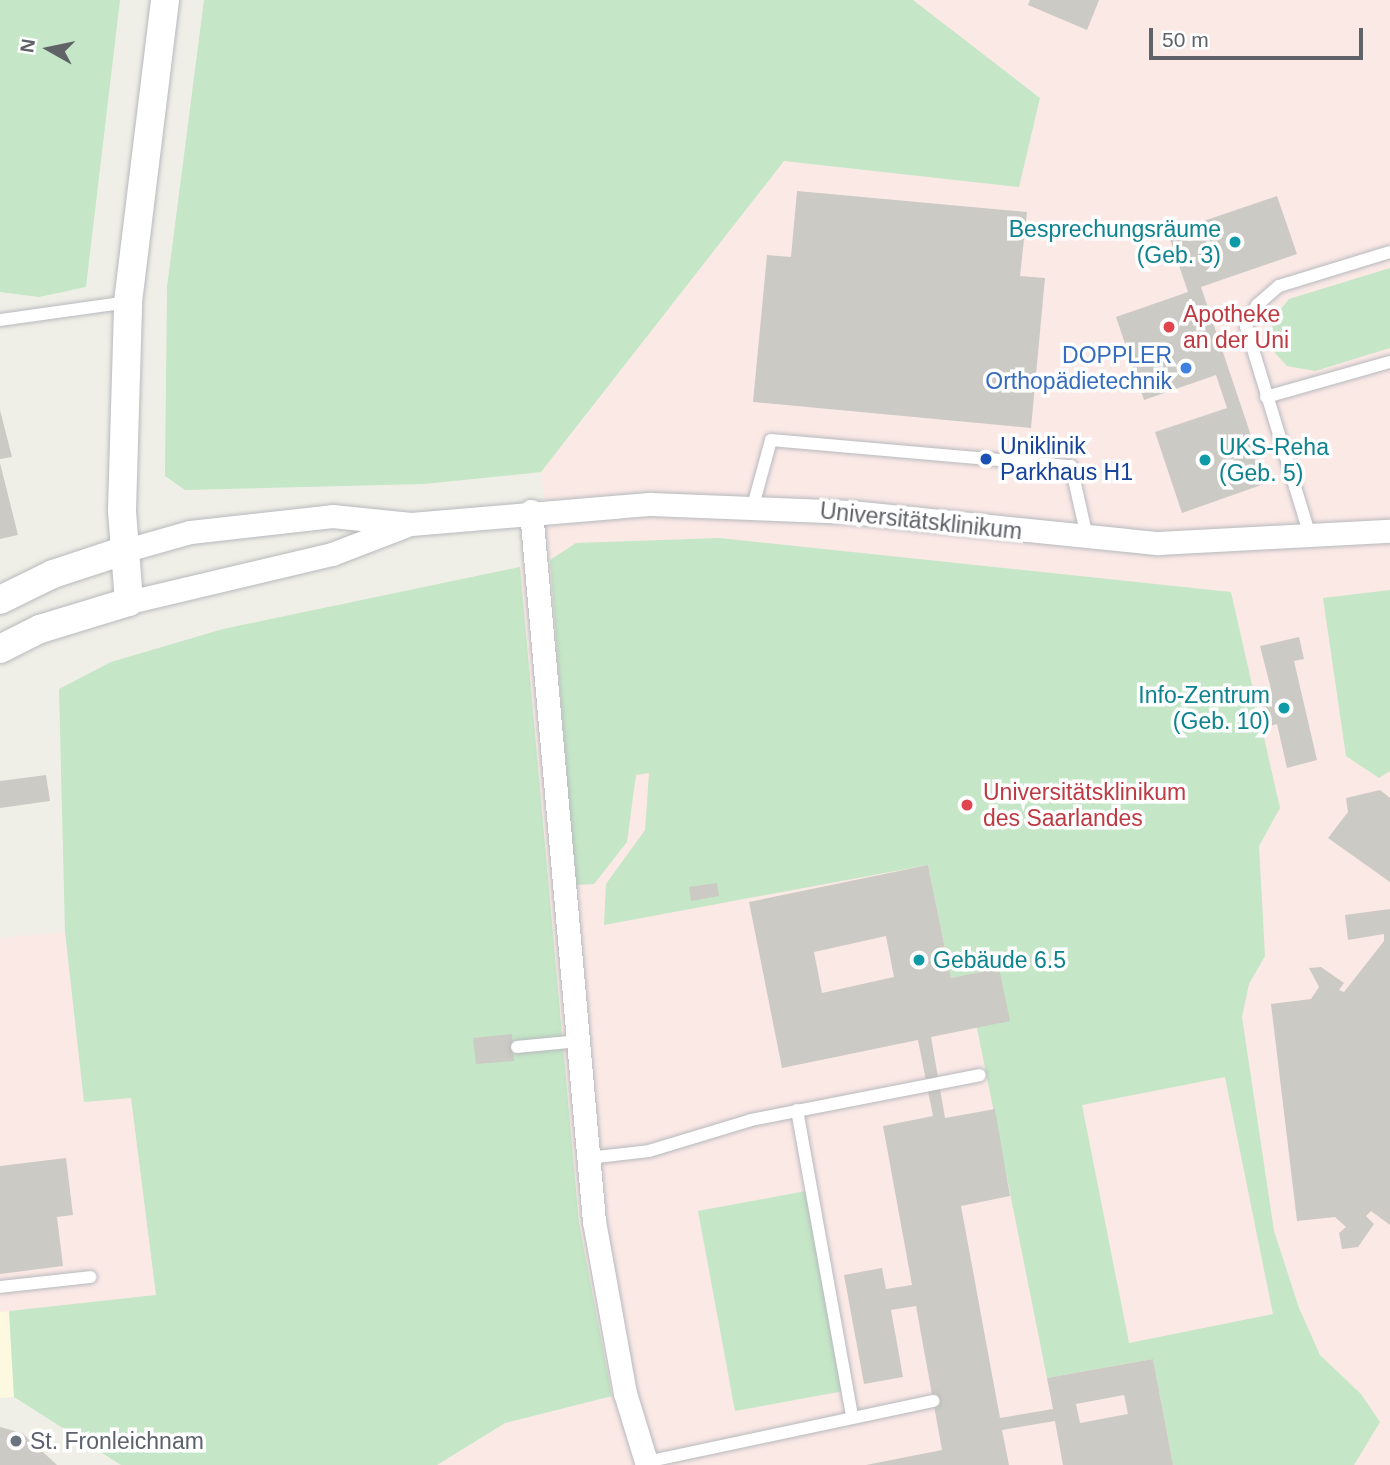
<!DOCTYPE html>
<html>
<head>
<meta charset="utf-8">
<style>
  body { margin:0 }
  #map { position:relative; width:1390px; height:1465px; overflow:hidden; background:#f0efe7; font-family:Arial,sans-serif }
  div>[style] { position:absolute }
  .commercial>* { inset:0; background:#fdf8e0 }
  .medical>* { inset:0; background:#fbe9e6 }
  .green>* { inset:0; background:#c5e6c7 }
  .building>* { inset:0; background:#cccac4 }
  .roads { filter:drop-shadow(0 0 2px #b7b9bd) drop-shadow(0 0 2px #b7b9bd) }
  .service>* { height:12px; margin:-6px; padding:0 6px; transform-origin:6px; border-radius:6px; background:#fff }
  .minor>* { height:23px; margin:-11.5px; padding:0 11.5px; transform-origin:11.5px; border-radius:11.5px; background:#fff }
  .tertiary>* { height:28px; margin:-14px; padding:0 14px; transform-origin:14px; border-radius:14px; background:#fff }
  .dots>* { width:19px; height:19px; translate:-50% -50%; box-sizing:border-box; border:4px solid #fff; border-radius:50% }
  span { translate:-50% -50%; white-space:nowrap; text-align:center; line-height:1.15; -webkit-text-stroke:7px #fff; paint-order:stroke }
  .culture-label { font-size:23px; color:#0d838f }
  .right { translate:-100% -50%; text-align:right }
  .left { translate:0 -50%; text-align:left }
  .health-label { font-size:23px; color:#be3a42 }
  .shop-label { font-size:23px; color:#366cbe }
  .transit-label { font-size:23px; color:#164399 }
  .street-label { font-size:23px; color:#5f6267 }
  .worship-label { font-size:23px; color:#5b616d }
  .north { position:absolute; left:14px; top:14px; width:70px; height:70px; -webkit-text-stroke:5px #fff; paint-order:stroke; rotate:279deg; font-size:19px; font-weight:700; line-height:28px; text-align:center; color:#5f6267 }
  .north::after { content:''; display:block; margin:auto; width:24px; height:32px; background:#5f6267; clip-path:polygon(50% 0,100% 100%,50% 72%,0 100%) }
  .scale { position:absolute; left:1149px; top:28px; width:214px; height:32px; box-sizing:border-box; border:4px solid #5f6267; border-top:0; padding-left:9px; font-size:21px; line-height:24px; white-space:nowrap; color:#5f6267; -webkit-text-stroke:5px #fff; paint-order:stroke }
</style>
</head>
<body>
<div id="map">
  <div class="commercial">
    <div style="clip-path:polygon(9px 1311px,14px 1397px,0 1398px,0 1312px)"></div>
  </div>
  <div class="medical">
    <div style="clip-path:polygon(913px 0,1390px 0,1390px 1465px,437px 1465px,505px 1423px,612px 1396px,579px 1223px,520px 567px,550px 560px,541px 472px,784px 161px,1019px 186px)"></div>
    <div style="clip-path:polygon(65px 932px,84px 1102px,131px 1097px,156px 1296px,0 1312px,0 938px)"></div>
  </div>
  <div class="green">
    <div style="clip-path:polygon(0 0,120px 0,86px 287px,39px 297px,0 292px)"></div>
    <div style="clip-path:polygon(204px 0,913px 0,1040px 98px,1019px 187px,784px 161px,541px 472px,424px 484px,185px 490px,165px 476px,167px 287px)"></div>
    <div style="clip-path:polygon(1390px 268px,1390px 348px,1315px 371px,1287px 366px,1275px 353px,1271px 321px,1289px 299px)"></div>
    <div style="clip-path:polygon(evenodd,719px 538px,1231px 592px,1280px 808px,1259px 846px,1265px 956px,1249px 984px,1242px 1017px,1274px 1231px,1299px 1308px,1320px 1355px,1361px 1394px,1380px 1422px,1354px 1465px,1173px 1465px,1153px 1359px,1047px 1378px,977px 1028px,999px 968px,951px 978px,928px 865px,604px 925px,606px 884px,645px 830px,649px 773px,636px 775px,627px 842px,594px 884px,575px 885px,550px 560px,576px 543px,719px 538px,1225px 1077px,1273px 1314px,1129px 1343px,1082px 1105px,1225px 1077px)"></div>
    <div style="clip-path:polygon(520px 567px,579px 1223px,612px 1396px,505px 1423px,437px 1465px,121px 1465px,14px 1397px,9px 1311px,156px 1295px,131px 1098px,84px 1102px,65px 932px,59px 689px,111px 662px,223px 629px)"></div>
    <div style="clip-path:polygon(1390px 590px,1390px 771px,1379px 778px,1346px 756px,1323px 598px)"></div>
    <div style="clip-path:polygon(806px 1191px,844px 1391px,735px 1411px,698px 1211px)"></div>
  </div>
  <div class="building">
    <div style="clip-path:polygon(1030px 0,1099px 0,1087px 30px,1028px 5px)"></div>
    <div style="clip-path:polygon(797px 191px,1027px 212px,1020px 276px,1045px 278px,1031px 428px,753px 402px,767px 255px,791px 257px)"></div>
    <div style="clip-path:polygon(1277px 196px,1297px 254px,1201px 287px,1267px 483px,1182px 513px,1155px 432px,1227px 408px,1216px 375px,1144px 400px,1116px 317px,1188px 292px,1168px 233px)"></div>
    <div style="clip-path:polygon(0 410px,12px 457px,0 459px)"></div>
    <div style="clip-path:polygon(0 463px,18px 535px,0 539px)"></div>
    <div style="clip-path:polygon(1299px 637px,1304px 659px,1294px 661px,1317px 760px,1287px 768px,1277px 724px,1267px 727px,1259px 692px,1271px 689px,1260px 646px)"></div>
    <div style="clip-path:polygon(46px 775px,50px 801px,0 808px,0 781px)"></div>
    <div style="clip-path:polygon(1380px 790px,1390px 798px,1390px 882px,1328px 838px,1348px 812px,1346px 798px)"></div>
    <div style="clip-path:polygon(evenodd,928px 865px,951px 978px,999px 968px,1010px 1021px,931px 1037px,945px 1118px,995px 1109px,1010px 1196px,961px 1206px,1000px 1418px,1053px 1409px,1047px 1378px,1153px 1359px,1173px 1465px,1063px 1465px,1055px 1421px,1002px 1430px,1009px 1465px,866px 1465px,942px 1450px,916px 1306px,891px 1310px,903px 1377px,864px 1384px,844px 1275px,882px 1268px,886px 1289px,912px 1285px,883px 1126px,933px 1116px,918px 1040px,782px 1068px,749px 902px,928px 865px,886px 936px,894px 977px,822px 993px,814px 952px,886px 936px,928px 865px,1124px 1395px,1128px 1414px,1080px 1423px,1076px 1404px,1124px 1395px)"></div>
    <div style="clip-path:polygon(717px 883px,719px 896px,691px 901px,689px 887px)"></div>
    <div style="clip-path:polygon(1390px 909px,1390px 1225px,1371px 1211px,1366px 1216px,1374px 1224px,1358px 1247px,1342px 1249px,1339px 1233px,1346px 1227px,1335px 1217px,1297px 1221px,1271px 1004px,1311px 999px,1319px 987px,1309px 968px,1321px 967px,1344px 983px,1339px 990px,1344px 992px,1384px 941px,1384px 934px,1348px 940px,1345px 915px)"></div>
    <div style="clip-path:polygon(512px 1034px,514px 1061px,476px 1064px,473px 1038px)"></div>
    <div style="clip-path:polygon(66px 1158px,73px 1215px,57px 1217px,63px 1266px,0 1274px,0 1166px)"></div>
    <div style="clip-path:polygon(0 1427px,22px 1433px,57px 1465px,0 1465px)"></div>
  </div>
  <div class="roads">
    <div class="service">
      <div style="left:0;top:320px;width:129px;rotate:-8deg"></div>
      <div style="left:1266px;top:397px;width:129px;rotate:-15.8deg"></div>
      <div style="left:753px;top:506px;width:68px;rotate:-74.7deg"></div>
      <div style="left:771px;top:440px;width:301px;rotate:5deg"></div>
      <div style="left:1071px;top:466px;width:73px;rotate:77.3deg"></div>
      <div style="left:1311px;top:539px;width:222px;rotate:-107deg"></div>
      <div style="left:1246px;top:327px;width:25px;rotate:-63deg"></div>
      <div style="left:1257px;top:305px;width:29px;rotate:-41deg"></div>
      <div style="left:1279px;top:286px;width:116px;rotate:-17deg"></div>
      <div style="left:517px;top:1047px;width:62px;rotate:-5.5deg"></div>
      <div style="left:797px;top:1110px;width:312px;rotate:79.8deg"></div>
      <div style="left:588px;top:1158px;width:61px;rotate:-6.5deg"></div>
      <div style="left:649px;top:1151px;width:107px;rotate:-16.9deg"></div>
      <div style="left:751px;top:1120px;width:233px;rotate:-11.1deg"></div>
      <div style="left:0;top:1287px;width:91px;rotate:-6.3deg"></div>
      <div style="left:646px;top:1462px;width:294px;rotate:-12deg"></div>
    </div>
    <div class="minor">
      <div style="left:531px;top:511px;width:713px;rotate:84.93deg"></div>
      <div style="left:594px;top:1221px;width:175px;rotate:79.8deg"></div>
      <div style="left:625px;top:1393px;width:75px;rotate:73deg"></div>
      <div style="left:123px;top:551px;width:70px;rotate:-15.8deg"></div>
      <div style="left:190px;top:532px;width:143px;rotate:-6.4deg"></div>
      <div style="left:332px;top:516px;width:79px;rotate:5.8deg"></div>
      <div style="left:411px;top:524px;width:241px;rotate:-4.8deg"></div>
      <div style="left:651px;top:504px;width:200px;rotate:2.3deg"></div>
      <div style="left:851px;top:512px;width:309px;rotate:5.8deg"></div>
      <div style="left:1158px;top:543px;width:232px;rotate:-3deg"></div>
      <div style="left:129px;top:602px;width:209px;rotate:-13.3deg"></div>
      <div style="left:332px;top:554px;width:78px;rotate:-21deg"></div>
    </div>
    <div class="tertiary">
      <div style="left:0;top:600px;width:59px;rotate:-26.1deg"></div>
      <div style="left:53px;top:574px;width:74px;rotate:-18.2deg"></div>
      <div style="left:0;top:649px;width:45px;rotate:-26.6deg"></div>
      <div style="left:40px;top:629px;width:93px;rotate:-16.9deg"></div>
      <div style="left:129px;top:602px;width:92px;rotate:-94.4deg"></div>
      <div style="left:122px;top:510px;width:208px;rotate:-88.3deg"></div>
      <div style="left:128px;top:302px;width:304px;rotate:-83deg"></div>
    </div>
  </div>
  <div class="dots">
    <div style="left:1235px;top:242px;background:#0f9aa8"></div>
    <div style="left:1169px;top:327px;background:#e0444e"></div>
    <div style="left:1186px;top:368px;background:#3f7fe0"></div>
    <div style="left:986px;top:459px;background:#1a4fb4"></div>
    <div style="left:1205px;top:460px;background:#0f9aa8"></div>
    <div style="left:1284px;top:708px;background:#0f9aa8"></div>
    <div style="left:967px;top:805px;background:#e0444e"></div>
    <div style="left:919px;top:960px;background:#0f9aa8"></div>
    <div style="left:16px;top:1441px;background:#6b7280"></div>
  </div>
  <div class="culture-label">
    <span class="right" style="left:1221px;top:242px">Besprechungsräume<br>(Geb. 3)</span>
    <span class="left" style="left:1219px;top:460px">UKS-Reha<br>(Geb. 5)</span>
    <span class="right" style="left:1270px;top:708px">Info-Zentrum<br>(Geb. 10)</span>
    <span class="left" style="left:933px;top:960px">Gebäude 6.5</span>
  </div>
  <div class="health-label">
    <span class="left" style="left:1183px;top:327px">Apotheke<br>an der Uni</span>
    <span class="left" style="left:983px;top:805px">Universitätsklinikum<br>des Saarlandes</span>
  </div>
  <div class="shop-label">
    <span class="right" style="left:1172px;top:368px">DOPPLER<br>Orthopädietechnik</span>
  </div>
  <div class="transit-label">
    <span class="left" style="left:1000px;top:459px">Uniklinik<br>Parkhaus H1</span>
  </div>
  <div class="street-label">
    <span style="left:921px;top:521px;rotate:6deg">Universitätsklinikum</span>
  </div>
  <div class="worship-label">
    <span class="left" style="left:30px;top:1441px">St. Fronleichnam</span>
  </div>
  <div class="north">N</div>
  <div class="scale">50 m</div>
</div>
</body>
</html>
